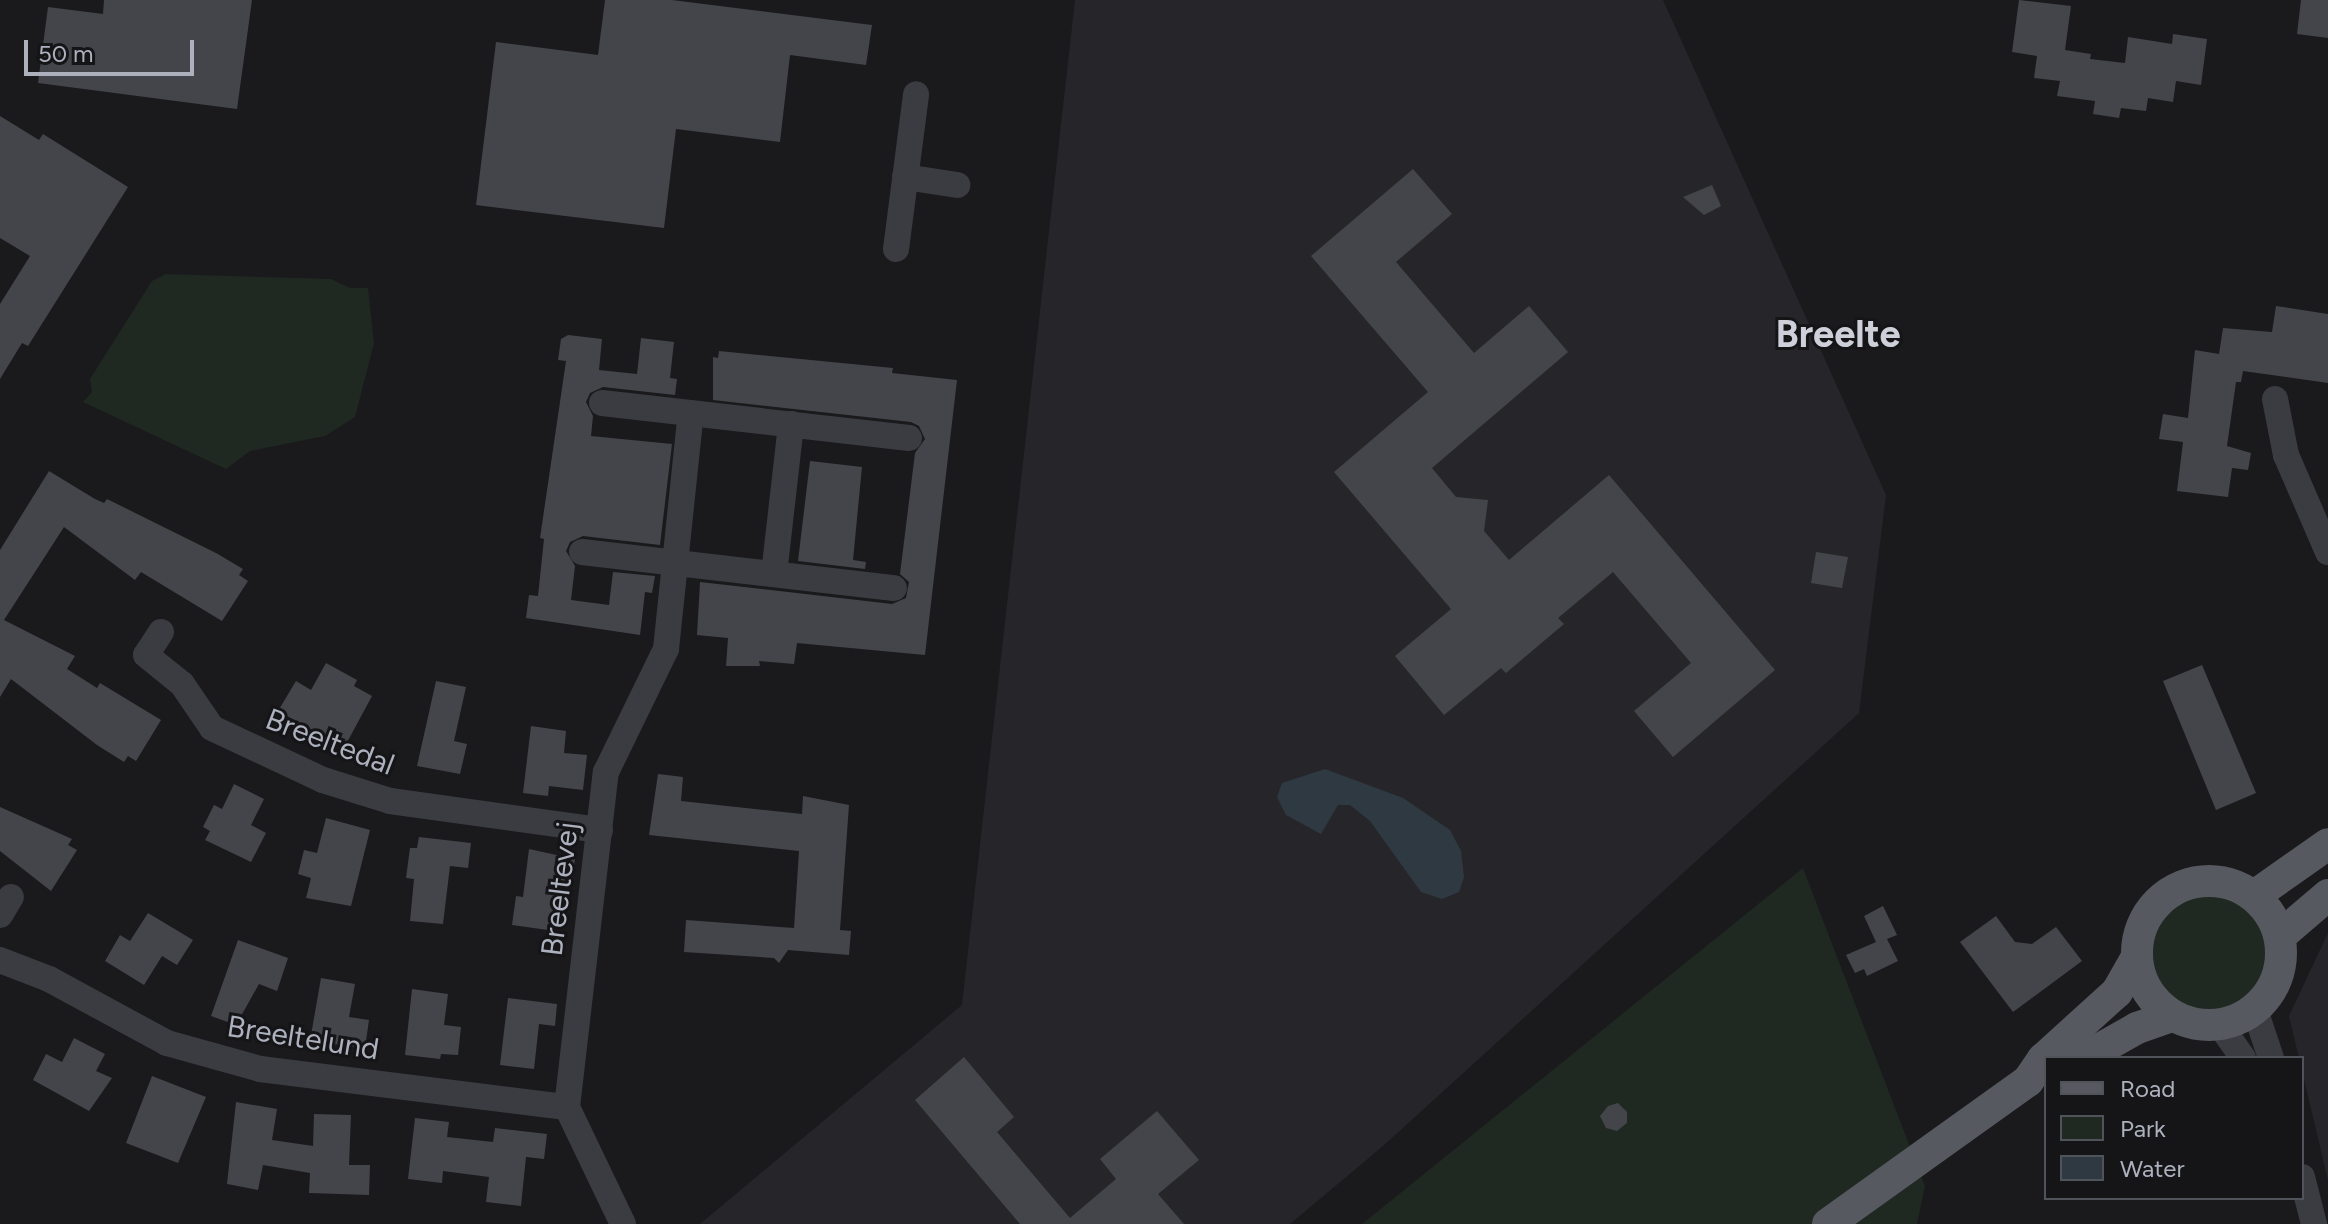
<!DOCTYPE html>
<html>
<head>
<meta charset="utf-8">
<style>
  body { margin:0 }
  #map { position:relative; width:2328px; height:1224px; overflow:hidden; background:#1a1a1d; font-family:Figtree,sans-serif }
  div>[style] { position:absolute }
  .built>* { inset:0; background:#26262a }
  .green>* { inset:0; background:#1f2821 }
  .round { border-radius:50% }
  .water>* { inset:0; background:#2f3942 }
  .building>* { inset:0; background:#44454a }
  .minor>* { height:26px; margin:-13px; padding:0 13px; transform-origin:13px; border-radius:13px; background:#3b3c42 }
  .major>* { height:32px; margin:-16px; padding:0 16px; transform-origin:16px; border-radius:16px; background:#575961 }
  .major>.ring { margin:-16px; padding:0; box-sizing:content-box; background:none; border:32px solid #575961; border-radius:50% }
  span { translate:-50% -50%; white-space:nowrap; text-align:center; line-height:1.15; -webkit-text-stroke:6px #151518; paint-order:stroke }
  .street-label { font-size:30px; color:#acb1bd }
  .district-label { font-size:38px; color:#cdd0d9; font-weight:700 }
  .legend { position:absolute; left:2044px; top:1056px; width:260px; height:144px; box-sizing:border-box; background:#151518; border:2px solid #51535a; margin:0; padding:10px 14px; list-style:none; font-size:24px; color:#acb1bd }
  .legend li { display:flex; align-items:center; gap:16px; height:40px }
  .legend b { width:40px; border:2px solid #51535a }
  .scale { position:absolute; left:24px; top:40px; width:170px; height:36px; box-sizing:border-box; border:4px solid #acb1bd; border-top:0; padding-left:10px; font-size:24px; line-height:28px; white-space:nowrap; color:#acb1bd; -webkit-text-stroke:6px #151518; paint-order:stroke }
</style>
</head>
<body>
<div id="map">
  <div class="built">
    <div style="clip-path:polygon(1075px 0,1663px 0,1886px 495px,1859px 713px,1383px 1146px,1290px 1224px,700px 1224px,962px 1005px)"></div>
    <div style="clip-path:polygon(2328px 933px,2328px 1180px,2289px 1016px)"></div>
  </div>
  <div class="green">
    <div style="clip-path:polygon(166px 274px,331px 279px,350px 288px,368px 288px,374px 343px,355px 417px,325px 436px,250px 451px,226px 469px,83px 402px,92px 392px,90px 379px,152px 281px)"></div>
    <div style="clip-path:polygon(1803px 868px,1925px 1186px,1917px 1224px,1362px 1224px)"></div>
    <div class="round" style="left:2153px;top:896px;width:114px;height:114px"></div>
  </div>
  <div class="water">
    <div style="clip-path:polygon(1325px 769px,1403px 798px,1450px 830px,1461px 851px,1464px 877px,1459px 892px,1442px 899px,1421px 892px,1370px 821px,1350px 805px,1338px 805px,1321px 834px,1286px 815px,1277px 797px,1282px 783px)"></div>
  </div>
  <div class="building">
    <div style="clip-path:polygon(104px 0,252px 0,237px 109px,38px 83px,48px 7px,103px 14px)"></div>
    <div style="clip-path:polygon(605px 0,672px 0,872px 25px,866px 65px,790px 55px,780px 142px,676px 129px,664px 228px,476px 205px,496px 42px,598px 55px)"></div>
    <div style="clip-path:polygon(2019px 0,2071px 6px,2065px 50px,2091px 54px,2090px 59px,2125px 63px,2128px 37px,2172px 44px,2173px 34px,2207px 39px,2201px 85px,2176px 81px,2173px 102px,2148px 98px,2146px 111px,2121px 108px,2119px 118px,2093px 114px,2095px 101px,2057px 96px,2060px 81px,2034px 78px,2037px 56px,2012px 52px)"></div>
    <div style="clip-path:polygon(2301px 0,2328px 0,2328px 38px,2297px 34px)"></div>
    <div style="clip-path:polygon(0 116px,39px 140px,43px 134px,128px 187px,28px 346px,22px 343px,0 379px,0 304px,30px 256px,0 238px)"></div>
    <div style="clip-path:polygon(1413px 169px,1452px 214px,1396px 262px,1474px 353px,1529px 306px,1568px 352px,1432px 468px,1456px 497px,1488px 500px,1484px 531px,1509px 560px,1609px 475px,1775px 670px,1673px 757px,1634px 711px,1691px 663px,1613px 572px,1558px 618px,1564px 624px,1506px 673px,1501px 668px,1444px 715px,1395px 656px,1451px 609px,1334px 472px,1428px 392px,1311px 256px)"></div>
    <div style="clip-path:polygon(1712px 185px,1721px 206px,1704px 215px,1683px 197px)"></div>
    <div style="clip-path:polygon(2276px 306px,2328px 314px,2328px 383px,2243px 371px,2241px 382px,2236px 382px,2227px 446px,2251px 453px,2248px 470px,2232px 468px,2228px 497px,2177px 491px,2183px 442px,2159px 439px,2163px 414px,2188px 418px,2195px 350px,2219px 354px,2223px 328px,2272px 332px)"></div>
    <div style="clip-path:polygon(568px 335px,602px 339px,599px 370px,637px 374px,641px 338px,674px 342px,670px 378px,677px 379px,675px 395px,603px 387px,590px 393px,586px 402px,593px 416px,591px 436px,672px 444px,660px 545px,583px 536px,570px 542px,566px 551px,575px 566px,571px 600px,609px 605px,613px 572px,655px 576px,652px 593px,645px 592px,640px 635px,526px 618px,529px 595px,538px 596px,544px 539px,540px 538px,566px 361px,558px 360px,561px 339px)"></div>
    <div style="clip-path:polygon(719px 351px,893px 368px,892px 373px,957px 380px,925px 655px,797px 643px,794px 664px,759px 661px,760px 666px,726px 666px,728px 638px,697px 635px,700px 582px,892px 604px,906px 598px,909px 582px,900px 574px,915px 453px,925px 439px,919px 426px,911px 422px,713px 400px,713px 357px,718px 358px)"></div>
    <div style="clip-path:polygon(810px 461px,862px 467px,853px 560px,866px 562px,865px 569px,798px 561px)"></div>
    <div style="clip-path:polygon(49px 471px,95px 499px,104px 503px,107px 499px,216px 553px,243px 569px,239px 575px,248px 581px,222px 621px,141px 572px,135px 580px,64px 527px,4px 620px,75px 656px,67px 669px,97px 688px,100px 683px,161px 720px,136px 761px,128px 756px,124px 762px,97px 745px,11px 679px,0 697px,0 550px)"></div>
    <div style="clip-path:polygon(1816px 552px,1848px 557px,1842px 588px,1811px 583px)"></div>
    <div style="clip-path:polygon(326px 663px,357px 680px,354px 686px,372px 696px,344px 748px,278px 711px,296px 681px,311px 690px)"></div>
    <div style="clip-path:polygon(2202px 665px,2256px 793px,2216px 810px,2163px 681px)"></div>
    <div style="clip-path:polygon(436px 681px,466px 687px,454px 741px,467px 744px,460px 774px,417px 766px)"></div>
    <div style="clip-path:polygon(531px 726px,566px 731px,564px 753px,587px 755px,583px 790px,549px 786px,548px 796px,523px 793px)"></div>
    <div style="clip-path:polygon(658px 774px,683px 777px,681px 801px,802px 814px,803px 796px,849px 805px,840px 930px,851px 931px,849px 955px,788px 950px,779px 963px,774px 958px,684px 952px,686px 920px,794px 928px,799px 851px,649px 835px)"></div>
    <div style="clip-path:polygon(234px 784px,264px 799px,251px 825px,266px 833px,251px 862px,205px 840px,210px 831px,203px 827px,214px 805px,222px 809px)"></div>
    <div style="clip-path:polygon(0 807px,72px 839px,68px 845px,77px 850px,51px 891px,0 851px)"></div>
    <div style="clip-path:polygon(326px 818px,370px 830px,351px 906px,306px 898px,311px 878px,298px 874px,304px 850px,317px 853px)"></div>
    <div style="clip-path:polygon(419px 837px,471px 843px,468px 868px,450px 866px,443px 924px,410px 921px,414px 879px,406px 878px,410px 848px,417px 848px)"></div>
    <div style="clip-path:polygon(529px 849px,575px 859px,571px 887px,561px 885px,555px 931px,512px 925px,516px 896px,523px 897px)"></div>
    <div style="clip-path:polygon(1883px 906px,1897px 935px,1887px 939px,1898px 961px,1867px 976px,1864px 969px,1855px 973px,1846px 955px,1876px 942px,1864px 916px)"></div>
    <div style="clip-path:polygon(148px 913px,193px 940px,177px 965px,162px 956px,144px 985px,105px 961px,120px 935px,130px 941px)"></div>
    <div style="clip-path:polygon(1996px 916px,2015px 942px,2032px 944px,2056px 927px,2082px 961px,2013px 1012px,1960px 942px)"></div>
    <div style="clip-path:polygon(238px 940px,288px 958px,277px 991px,259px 984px,236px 1025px,211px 1016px)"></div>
    <div style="clip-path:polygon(321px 978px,355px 984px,349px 1017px,369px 1020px,365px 1048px,310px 1041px)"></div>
    <div style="clip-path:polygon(412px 989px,448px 994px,444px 1025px,461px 1027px,458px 1055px,441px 1054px,440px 1059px,405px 1055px)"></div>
    <div style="clip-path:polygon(508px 998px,557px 1004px,555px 1026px,539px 1024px,534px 1069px,500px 1065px)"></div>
    <div style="clip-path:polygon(74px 1038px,105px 1054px,96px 1071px,112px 1078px,89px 1111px,33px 1080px,46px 1054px,62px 1062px)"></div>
    <div style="clip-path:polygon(964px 1057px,1014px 1117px,997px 1132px,1070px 1218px,1116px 1179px,1100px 1159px,1157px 1111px,1199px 1160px,1158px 1194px,1184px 1224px,1020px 1224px,915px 1100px)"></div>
    <div style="clip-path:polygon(152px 1076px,206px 1097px,178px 1163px,126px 1143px)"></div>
    <div style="clip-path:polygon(236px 1102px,277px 1109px,272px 1140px,313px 1146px,314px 1114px,351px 1115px,349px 1165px,370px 1165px,369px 1195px,309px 1193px,310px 1173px,263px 1165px,258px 1190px,227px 1184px)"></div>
    <div style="clip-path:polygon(1618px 1103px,1627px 1112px,1627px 1123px,1617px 1131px,1606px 1128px,1600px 1116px,1608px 1106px)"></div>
    <div style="clip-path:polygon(415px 1118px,449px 1122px,447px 1137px,493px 1142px,495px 1128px,547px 1134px,544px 1159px,526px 1157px,521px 1206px,486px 1202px,489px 1177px,443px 1171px,442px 1183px,408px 1179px)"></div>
  </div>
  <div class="minor">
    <div style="left:905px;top:177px;width:53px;rotate:8.7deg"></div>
    <div style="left:896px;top:249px;width:156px;rotate:-82.6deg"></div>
    <div style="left:2275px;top:399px;width:57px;rotate:78.9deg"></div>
    <div style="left:2286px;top:455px;width:106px;rotate:66.6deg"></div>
    <div style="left:602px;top:403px;width:309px;rotate:6.5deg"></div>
    <div style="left:582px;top:552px;width:314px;rotate:6.6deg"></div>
    <div style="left:774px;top:574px;width:151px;rotate:-83.5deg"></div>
    <div style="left:161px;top:632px;width:27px;rotate:123deg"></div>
    <div style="left:146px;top:655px;width:46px;rotate:38.9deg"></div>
    <div style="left:182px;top:684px;width:53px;rotate:55.7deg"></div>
    <div style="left:212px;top:728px;width:123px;rotate:25.1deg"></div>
    <div style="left:323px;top:780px;width:70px;rotate:17.4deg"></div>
    <div style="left:390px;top:801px;width:212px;rotate:7.9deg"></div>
    <div style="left:0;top:915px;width:21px;rotate:-59deg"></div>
    <div style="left:0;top:960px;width:53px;rotate:21.2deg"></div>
    <div style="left:49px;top:979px;width:134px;rotate:28.5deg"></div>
    <div style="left:167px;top:1043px;width:97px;rotate:15.6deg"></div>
    <div style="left:260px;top:1069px;width:309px;rotate:7.1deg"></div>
    <div style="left:2255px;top:1010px;width:51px;rotate:71.6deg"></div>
    <div style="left:2220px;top:1025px;width:40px;rotate:55.1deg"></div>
    <div style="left:2302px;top:1177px;width:49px;rotate:75.7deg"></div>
    <div style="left:623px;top:1224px;width:130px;rotate:-115.6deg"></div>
    <div style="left:567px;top:1107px;width:337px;rotate:-83.4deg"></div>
    <div style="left:606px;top:772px;width:137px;rotate:-64deg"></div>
    <div style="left:666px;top:649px;width:237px;rotate:-84deg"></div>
  </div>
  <div class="major">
    <div class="ring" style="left:2137px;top:881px;width:112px;height:112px"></div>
    <div style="left:2254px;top:896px;width:90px;rotate:-35.1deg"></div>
    <div style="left:2280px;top:936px;width:63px;rotate:-40.5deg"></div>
    <div style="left:2084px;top:1058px;width:61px;rotate:-29.5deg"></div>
    <div style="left:2137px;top:1028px;width:37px;rotate:-19deg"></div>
    <div style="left:1828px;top:1224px;width:246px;rotate:-35.6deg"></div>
    <div style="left:2028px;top:1081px;width:27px;rotate:-56deg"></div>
    <div style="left:2043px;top:1059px;width:100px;rotate:-42.2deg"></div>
    <div style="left:2117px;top:992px;width:40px;rotate:-60.3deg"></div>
  </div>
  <div class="street-label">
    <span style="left:330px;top:742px;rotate:21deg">Breeltedal</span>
    <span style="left:560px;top:889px;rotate:-83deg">Breeltevej</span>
    <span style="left:303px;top:1038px;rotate:9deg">Breeltelund</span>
  </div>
  <div class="district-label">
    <span style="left:1838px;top:335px">Breelte</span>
  </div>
  <ul class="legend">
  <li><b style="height:10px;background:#575961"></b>Road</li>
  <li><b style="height:22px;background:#1f2821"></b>Park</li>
  <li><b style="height:22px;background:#2f3942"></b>Water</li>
  </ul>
  <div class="scale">50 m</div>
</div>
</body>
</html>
